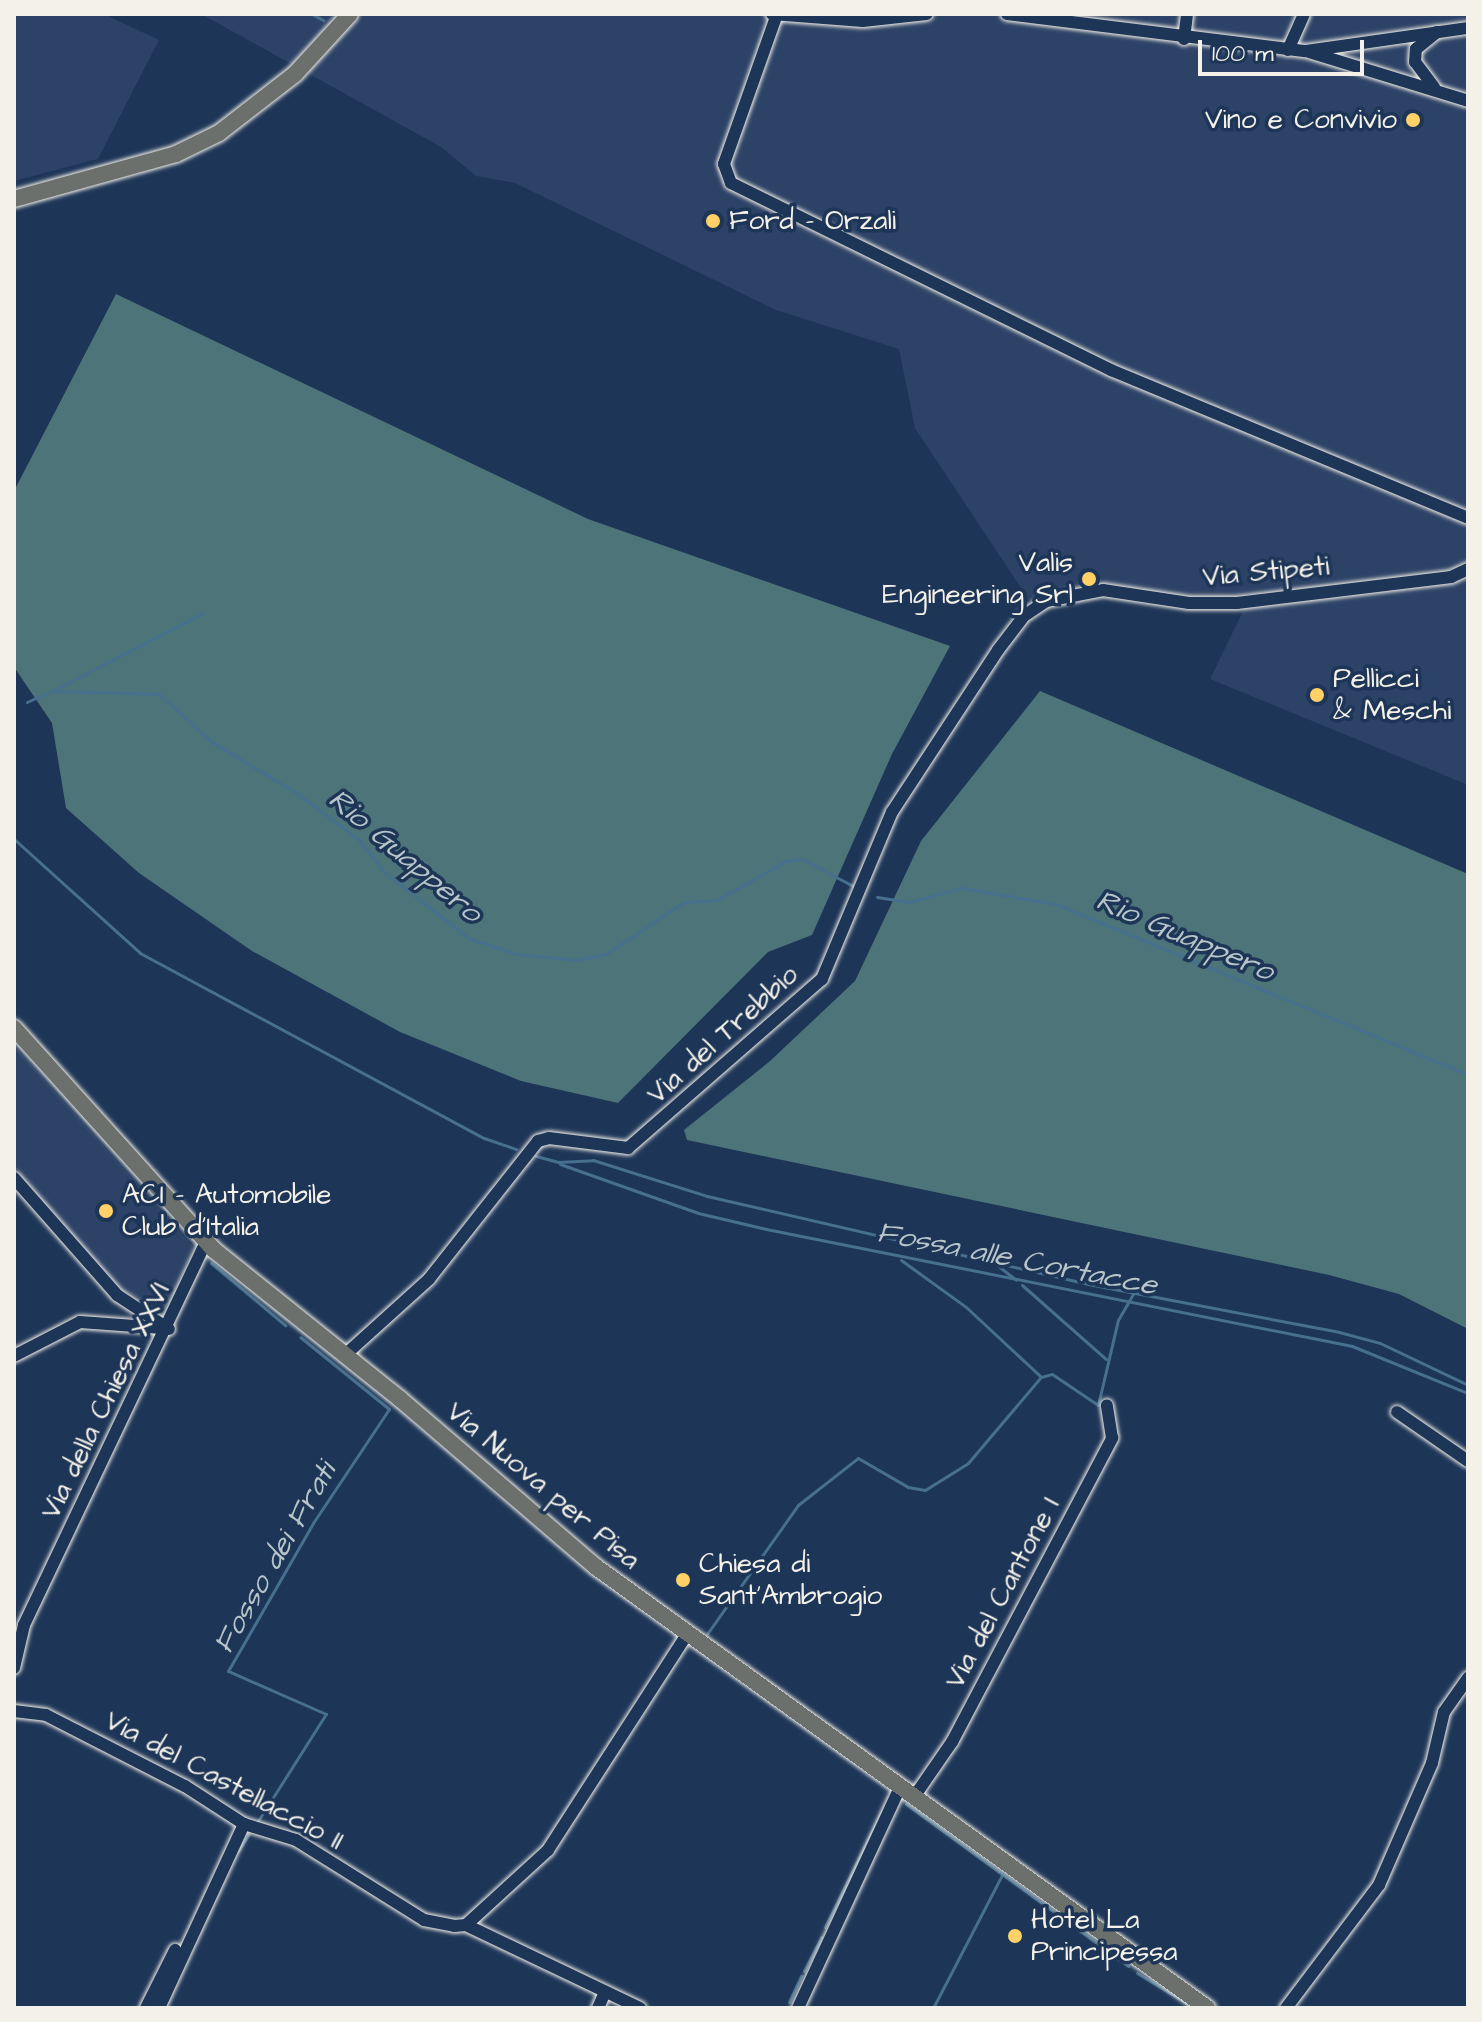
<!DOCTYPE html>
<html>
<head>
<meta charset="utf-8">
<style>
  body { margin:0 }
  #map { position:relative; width:1482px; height:2022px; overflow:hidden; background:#1d3557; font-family:"Architects Daughter",sans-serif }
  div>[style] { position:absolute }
  .built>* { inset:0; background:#2c4266 }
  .green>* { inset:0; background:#4d7478 }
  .stream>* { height:3px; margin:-1.5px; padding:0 1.5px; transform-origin:1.5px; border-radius:1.5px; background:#46708d }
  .roads { filter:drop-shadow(0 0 2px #f4f1e8) drop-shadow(0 0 2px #f4f1e8) }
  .minor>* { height:12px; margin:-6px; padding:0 6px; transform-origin:6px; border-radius:6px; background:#1d3557 }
  .major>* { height:16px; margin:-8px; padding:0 8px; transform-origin:8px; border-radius:8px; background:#6b706d }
  .dots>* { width:22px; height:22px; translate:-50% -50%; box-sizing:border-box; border:4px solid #1d3557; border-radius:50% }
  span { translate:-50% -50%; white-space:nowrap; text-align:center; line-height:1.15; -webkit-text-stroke:7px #1d3557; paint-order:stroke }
  .poi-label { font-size:28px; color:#f4f1e8 }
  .right { translate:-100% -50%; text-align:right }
  .left { translate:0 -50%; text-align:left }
  .street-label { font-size:28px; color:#f4f1e8 }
  .water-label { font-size:30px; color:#b7c4c8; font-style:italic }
  .frame { position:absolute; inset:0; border:16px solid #f4f1e8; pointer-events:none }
  .scale { position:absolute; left:1198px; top:40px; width:166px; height:36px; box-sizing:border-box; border:4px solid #f4f1e8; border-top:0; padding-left:10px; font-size:24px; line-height:28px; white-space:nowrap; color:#f4f1e8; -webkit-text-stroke:6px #1d3557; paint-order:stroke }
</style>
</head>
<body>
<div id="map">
  <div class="built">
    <div style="clip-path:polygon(14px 14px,104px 14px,159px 40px,98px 159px,14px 181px)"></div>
    <div style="clip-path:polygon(201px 14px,1468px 14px,1468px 561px,1444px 572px,1401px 579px,1210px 598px,1069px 587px,1031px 603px,915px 428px,899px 349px,776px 310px,515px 183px,476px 176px,441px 147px)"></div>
    <div style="clip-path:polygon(1468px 577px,1468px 785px,1210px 679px,1245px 607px)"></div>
    <div style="clip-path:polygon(14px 1046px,193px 1247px,168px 1310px,119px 1289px,14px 1167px)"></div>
  </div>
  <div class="green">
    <div style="clip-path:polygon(116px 294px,588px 519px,950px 646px,892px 754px,812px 935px,768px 952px,618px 1103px,521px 1081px,400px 1032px,252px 951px,139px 873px,66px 808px,52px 723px,14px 667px,14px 491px)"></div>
    <div style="clip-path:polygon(1040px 691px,1468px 874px,1468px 1329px,1399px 1294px,1329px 1275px,687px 1140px,684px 1130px,769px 1062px,855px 981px,921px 841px)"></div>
  </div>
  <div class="stream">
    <div style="left:312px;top:14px;width:13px;rotate:29deg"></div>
    <div style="left:54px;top:690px;width:168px;rotate:-27.3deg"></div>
    <div style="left:27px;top:702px;width:26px;rotate:-25deg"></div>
    <div style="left:51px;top:691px;width:108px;rotate:1.6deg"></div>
    <div style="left:159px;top:694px;width:72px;rotate:42.2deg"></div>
    <div style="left:212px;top:742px;width:97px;rotate:31.1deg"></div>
    <div style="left:295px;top:792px;width:80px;rotate:36.9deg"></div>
    <div style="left:359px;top:840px;width:39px;rotate:52deg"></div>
    <div style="left:383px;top:871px;width:110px;rotate:38deg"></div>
    <div style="left:470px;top:939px;width:49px;rotate:17.7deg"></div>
    <div style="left:517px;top:954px;width:59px;rotate:5.8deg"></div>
    <div style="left:576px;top:960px;width:31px;rotate:-11deg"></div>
    <div style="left:606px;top:954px;width:94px;rotate:-33.7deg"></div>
    <div style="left:684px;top:902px;width:33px;rotate:-3deg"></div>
    <div style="left:717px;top:900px;width:79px;rotate:-29.5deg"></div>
    <div style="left:786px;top:861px;width:16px;rotate:-7deg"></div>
    <div style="left:802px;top:859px;width:60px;rotate:27.8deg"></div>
    <div style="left:14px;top:839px;width:170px;rotate:42.1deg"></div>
    <div style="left:140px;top:953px;width:391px;rotate:28.3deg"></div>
    <div style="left:484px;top:1138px;width:34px;rotate:19deg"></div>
    <div style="left:877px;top:897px;width:32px;rotate:9deg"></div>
    <div style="left:909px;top:902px;width:54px;rotate:-15.1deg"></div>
    <div style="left:961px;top:888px;width:96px;rotate:9.6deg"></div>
    <div style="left:1056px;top:904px;width:446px;rotate:22.5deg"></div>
    <div style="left:536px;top:1156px;width:23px;rotate:15deg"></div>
    <div style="left:558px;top:1162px;width:35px;rotate:-3deg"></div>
    <div style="left:593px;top:1160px;width:120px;rotate:17.5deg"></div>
    <div style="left:707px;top:1196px;width:396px;rotate:13deg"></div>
    <div style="left:1093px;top:1285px;width:250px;rotate:10.8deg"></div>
    <div style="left:1339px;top:1332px;width:42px;rotate:15deg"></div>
    <div style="left:1380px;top:1343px;width:98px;rotate:25.5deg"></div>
    <div style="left:560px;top:1164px;width:146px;rotate:19.5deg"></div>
    <div style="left:698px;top:1213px;width:70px;rotate:13.2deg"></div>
    <div style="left:766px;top:1229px;width:598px;rotate:11.29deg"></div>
    <div style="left:1352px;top:1346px;width:125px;rotate:22.1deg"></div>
    <div style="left:901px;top:1260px;width:80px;rotate:35.9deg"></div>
    <div style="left:966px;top:1307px;width:79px;rotate:43deg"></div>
    <div style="left:211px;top:1263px;width:97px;rotate:40deg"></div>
    <div style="left:997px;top:1265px;width:24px;rotate:38deg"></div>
    <div style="left:1022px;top:1285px;width:112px;rotate:41.4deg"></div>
    <div style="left:1024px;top:1361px;width:23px;rotate:43deg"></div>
    <div style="left:707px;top:1634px;width:158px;rotate:-54.8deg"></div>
    <div style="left:798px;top:1505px;width:76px;rotate:-38.1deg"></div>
    <div style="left:858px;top:1458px;width:58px;rotate:30.1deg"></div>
    <div style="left:908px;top:1487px;width:17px;rotate:10deg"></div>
    <div style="left:925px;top:1490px;width:51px;rotate:-32.1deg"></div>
    <div style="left:968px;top:1463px;width:113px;rotate:-49.7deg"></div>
    <div style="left:1041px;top:1377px;width:11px;rotate:-15deg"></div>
    <div style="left:1052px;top:1374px;width:55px;rotate:34deg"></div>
    <div style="left:1098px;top:1405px;width:87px;rotate:-76.8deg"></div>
    <div style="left:1118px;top:1320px;width:32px;rotate:-60deg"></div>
    <div style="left:906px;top:1804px;width:275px;rotate:36.1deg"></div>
    <div style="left:258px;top:1821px;width:127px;rotate:-57.6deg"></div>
    <div style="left:326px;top:1714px;width:107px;rotate:-156.3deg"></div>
    <div style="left:228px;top:1671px;width:171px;rotate:-60.1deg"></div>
    <div style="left:313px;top:1523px;width:137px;rotate:-56.3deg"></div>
    <div style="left:389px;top:1409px;width:114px;rotate:-141deg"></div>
    <div style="left:238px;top:1851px;width:20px;rotate:-57deg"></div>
    <div style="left:825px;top:1927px;width:136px;rotate:-63.8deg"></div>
    <div style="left:804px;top:1971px;width:38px;rotate:-63deg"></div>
    <div style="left:1137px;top:1973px;width:63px;rotate:31.4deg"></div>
    <div style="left:789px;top:2002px;width:29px;rotate:-65deg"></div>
    <div style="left:933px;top:2008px;width:150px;rotate:-62.6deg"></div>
  </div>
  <div class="roads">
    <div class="minor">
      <div style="left:772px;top:14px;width:91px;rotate:4.4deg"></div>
      <div style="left:863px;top:21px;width:64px;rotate:-6.2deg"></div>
      <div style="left:777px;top:14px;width:159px;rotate:109.5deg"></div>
      <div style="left:724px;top:164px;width:20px;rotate:70deg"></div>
      <div style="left:731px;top:183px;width:424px;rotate:26.2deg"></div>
      <div style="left:1111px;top:370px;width:386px;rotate:22.5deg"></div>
      <div style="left:1007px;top:14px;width:301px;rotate:7.1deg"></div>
      <div style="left:1306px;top:51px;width:164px;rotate:-8.1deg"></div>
      <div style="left:1184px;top:39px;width:25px;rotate:-83deg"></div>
      <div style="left:1288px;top:50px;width:39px;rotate:-66deg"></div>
      <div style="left:1309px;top:52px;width:166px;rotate:17.1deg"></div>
      <div style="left:1434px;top:87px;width:31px;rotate:-127deg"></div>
      <div style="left:1415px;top:62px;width:13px;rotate:-86deg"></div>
      <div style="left:1416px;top:49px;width:27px;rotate:-39deg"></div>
      <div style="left:14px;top:1178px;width:156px;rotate:48.6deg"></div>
      <div style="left:117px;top:1295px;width:62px;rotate:33.2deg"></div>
      <div style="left:345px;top:1355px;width:113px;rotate:-42.1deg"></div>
      <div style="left:429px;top:1279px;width:176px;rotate:-51.7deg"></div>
      <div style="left:538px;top:1141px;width:11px;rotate:-15deg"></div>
      <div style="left:549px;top:1138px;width:80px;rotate:7.2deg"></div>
      <div style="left:628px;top:1148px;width:257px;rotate:-41.1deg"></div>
      <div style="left:822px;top:979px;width:181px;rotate:-67.3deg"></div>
      <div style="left:892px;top:812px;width:194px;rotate:-56.8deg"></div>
      <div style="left:998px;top:650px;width:43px;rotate:-52.6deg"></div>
      <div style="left:1024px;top:616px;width:27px;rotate:-34deg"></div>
      <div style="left:1046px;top:601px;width:58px;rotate:-10.9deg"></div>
      <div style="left:1103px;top:590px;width:87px;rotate:8.6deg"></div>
      <div style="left:1189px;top:603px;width:48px"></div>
      <div style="left:1237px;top:603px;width:216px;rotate:-6.9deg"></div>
      <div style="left:1451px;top:577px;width:19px;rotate:-25deg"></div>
      <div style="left:14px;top:1356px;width:74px;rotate:-27.3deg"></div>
      <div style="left:80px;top:1322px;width:82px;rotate:4.2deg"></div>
      <div style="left:1397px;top:1412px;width:86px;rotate:34.6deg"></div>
      <div style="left:14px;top:1668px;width:44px;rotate:-76.9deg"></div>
      <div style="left:24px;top:1625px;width:424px;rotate:-64.6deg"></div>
      <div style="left:14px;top:1711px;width:32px;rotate:7deg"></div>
      <div style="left:46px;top:1715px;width:156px;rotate:27.1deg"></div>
      <div style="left:185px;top:1786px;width:70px;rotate:32.8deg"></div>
      <div style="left:244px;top:1824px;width:54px;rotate:17.1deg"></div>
      <div style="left:296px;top:1840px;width:151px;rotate:32deg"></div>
      <div style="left:424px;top:1920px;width:31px;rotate:11deg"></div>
      <div style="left:454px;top:1926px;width:12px;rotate:-5deg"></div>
      <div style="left:466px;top:1925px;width:111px;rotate:-42.4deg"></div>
      <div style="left:548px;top:1850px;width:257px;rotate:-57.2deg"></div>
      <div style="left:914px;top:1797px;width:67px;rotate:-55.4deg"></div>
      <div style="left:952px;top:1742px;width:344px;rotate:-62.2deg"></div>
      <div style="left:1112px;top:1438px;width:33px;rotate:-99deg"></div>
      <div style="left:466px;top:1925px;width:193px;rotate:25.5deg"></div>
      <div style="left:146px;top:2008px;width:65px;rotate:-63.4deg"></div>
      <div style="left:159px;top:2008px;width:203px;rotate:-65.2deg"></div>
      <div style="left:598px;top:2008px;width:17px;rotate:-66deg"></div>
      <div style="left:798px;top:2008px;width:243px;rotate:-65.2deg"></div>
      <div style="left:1286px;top:2008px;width:154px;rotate:-52.9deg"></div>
      <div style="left:1379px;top:1885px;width:133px;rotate:-66.5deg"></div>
      <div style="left:1432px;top:1763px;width:52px;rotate:-76.8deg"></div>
      <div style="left:1444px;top:1712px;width:42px;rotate:-54.8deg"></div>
    </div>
    <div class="major">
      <div style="left:14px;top:199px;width:168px;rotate:-15.5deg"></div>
      <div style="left:176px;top:154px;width:48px;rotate:-26deg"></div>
      <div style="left:219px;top:133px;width:96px;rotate:-37.8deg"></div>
      <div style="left:295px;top:74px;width:81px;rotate:-47.5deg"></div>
      <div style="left:14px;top:1028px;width:299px;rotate:48deg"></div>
      <div style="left:214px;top:1250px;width:238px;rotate:38.7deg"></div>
      <div style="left:400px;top:1399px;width:258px;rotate:40.6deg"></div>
      <div style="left:596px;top:1567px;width:754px;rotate:35.82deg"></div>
    </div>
  </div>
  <div class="dots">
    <div style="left:1413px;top:120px;background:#ffd166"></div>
    <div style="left:713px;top:221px;background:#ffd166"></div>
    <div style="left:1089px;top:579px;background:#ffd166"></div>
    <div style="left:1317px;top:695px;background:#ffd166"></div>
    <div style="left:106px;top:1211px;background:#ffd166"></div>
    <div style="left:683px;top:1580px;background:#ffd166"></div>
    <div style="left:1015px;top:1936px;background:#ffd166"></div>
  </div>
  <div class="poi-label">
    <span class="right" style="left:1397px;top:120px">Vino e Convivio</span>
    <span class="left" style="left:729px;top:221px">Ford - Orzali</span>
    <span class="right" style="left:1073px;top:579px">Valis<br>Engineering Srl</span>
    <span class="left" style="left:1333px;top:695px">Pellicci<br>&amp; Meschi</span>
    <span class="left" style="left:122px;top:1211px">ACI - Automobile<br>Club d'Italia</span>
    <span class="left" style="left:699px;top:1580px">Chiesa di<br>Sant'Ambrogio</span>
    <span class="left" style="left:1031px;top:1936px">Hotel La<br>Principessa</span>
  </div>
  <div class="street-label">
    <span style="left:1266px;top:572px;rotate:-5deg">Via Stipeti</span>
    <span style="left:723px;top:1035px;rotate:-42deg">Via del Trebbio</span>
    <span style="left:106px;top:1401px;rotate:-64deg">Via della Chiesa XXVI</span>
    <span style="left:543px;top:1486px;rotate:40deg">Via Nuova per Pisa</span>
    <span style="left:1003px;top:1593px;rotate:-62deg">Via del Cantone I</span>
    <span style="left:224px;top:1781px;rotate:28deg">Via del Castellaccio II</span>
  </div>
  <div class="water-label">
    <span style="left:405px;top:856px;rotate:40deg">Rio Guappero</span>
    <span style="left:1185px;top:936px;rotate:23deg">Rio Guappero</span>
    <span style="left:1017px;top:1259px;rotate:11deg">Fossa alle Cortacce</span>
    <span style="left:275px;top:1558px;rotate:-60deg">Fosso dei Frati</span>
  </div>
  <div class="frame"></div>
  <div class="scale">100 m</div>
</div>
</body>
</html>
